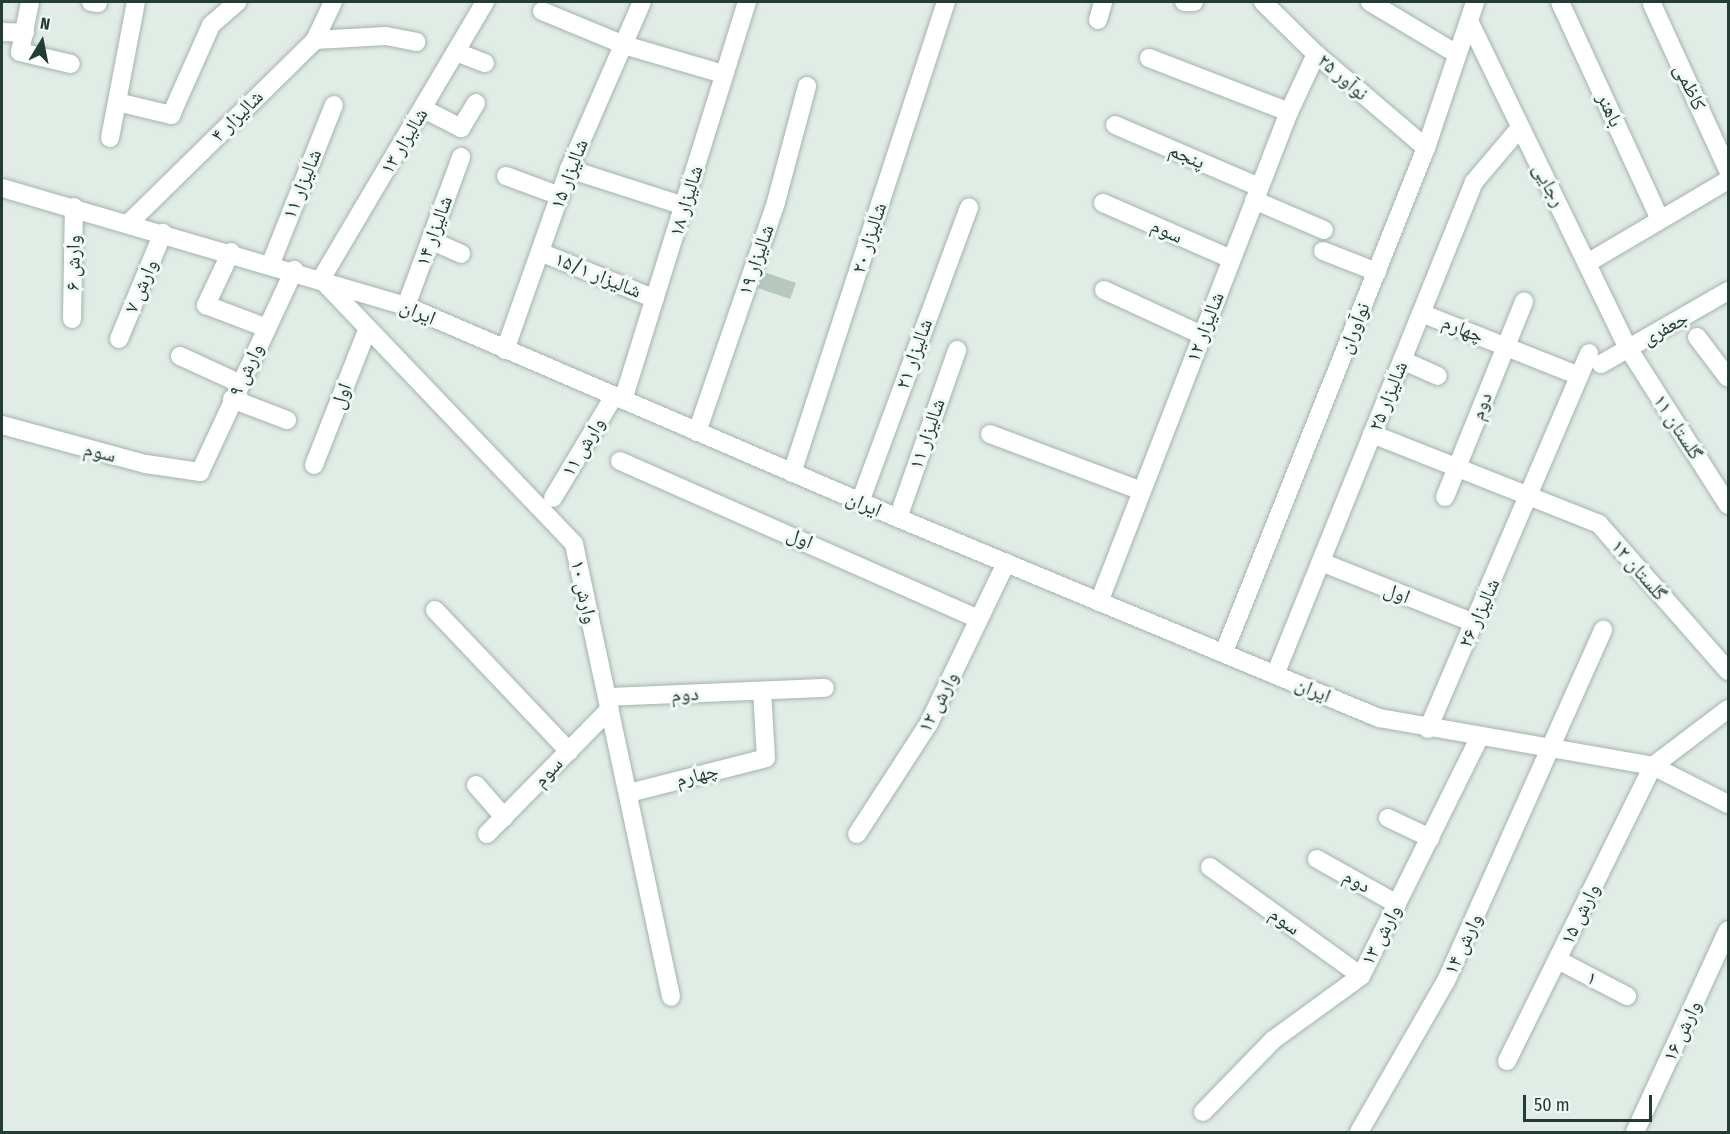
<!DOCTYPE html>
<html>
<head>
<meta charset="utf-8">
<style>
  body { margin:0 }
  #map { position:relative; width:1730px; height:1134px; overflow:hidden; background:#e1ece6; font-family:"Fira Sans Condensed","Noto Naskh Arabic",sans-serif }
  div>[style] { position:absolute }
  .building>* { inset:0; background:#b6c7bf }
  .roads { filter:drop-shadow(0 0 2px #a4b4ad) drop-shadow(0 0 2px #a4b4ad) }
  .minor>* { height:18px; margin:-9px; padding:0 9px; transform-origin:9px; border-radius:9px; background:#fff }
  .tertiary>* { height:18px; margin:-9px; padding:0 9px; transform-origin:9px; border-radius:9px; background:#fff }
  span { translate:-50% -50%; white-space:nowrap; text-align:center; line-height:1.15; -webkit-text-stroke:6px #f1f8f5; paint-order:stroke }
  .street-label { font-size:20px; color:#213d34 }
  .frame { position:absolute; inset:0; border:3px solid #213d34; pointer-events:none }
  .north { position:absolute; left:12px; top:12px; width:60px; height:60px; -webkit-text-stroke:4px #f1f8f5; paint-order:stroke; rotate:10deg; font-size:16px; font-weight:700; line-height:24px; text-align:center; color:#213d34 }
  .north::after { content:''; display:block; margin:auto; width:21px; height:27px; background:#213d34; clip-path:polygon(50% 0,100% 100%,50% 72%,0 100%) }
  .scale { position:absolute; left:1523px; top:1095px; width:129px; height:27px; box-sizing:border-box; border:3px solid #213d34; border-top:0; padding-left:8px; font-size:18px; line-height:21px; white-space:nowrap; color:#213d34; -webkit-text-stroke:4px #f1f8f5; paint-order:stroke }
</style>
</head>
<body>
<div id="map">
  <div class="building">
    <div style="clip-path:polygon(764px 272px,796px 283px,790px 299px,758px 288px)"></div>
  </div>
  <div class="roads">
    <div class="minor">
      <div style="left:30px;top:2px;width:51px;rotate:101.3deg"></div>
      <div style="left:20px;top:52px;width:52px;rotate:13.2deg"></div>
      <div style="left:91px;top:2px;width:7px;rotate:8deg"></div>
      <div style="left:485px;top:2px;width:322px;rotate:120.6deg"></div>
      <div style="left:321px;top:279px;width:366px;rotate:46.3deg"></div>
      <div style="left:574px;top:544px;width:463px;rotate:77.9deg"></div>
      <div style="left:1184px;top:2px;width:10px"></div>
      <div style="left:1263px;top:2px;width:74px;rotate:44.5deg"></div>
      <div style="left:1316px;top:54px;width:145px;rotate:40.5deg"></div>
      <div style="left:1370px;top:2px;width:101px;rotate:30.9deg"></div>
      <div style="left:1560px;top:2px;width:239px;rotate:65.3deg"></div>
      <div style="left:1652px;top:4px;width:183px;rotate:65.4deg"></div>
      <div style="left:542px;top:11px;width:89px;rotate:22.5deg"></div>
      <div style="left:624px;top:45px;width:103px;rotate:16.3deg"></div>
      <div style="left:1098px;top:20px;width:19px;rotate:-74deg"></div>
      <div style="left:1469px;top:21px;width:364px;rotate:64.1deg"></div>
      <div style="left:1628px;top:348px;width:186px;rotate:57.5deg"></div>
      <div style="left:2px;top:32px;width:23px;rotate:2deg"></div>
      <div style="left:315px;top:40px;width:71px;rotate:-3.2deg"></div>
      <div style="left:386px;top:36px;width:31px;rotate:11deg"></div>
      <div style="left:456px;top:52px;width:31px;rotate:21deg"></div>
      <div style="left:1149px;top:58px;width:150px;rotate:21.1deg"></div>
      <div style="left:117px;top:102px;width:56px;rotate:13.5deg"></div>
      <div style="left:171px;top:115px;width:98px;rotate:-66deg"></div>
      <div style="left:211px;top:25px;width:35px;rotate:-41deg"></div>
      <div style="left:424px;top:109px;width:42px;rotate:27.2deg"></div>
      <div style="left:461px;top:128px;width:29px;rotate:-59deg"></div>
      <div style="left:1115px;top:125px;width:157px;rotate:23.3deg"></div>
      <div style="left:110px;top:138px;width:138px;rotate:-79.2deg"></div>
      <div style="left:569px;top:169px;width:121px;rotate:17.8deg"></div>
      <div style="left:506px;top:176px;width:58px;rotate:20.3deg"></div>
      <div style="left:1254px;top:200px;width:76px;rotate:23.2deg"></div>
      <div style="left:1103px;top:203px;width:140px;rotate:23.6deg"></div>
      <div style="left:129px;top:223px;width:261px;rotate:-44.5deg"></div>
      <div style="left:315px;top:40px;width:42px;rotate:-64.7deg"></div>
      <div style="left:430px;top:240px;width:34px;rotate:24deg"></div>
      <div style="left:1323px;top:251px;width:58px;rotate:21.3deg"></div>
      <div style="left:231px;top:252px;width:59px;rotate:115.3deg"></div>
      <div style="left:206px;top:305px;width:65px;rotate:20.7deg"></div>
      <div style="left:540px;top:252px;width:124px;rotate:22.2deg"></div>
      <div style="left:1589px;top:262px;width:161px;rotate:-30.5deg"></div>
      <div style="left:271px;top:263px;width:170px;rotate:-68.3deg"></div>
      <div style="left:1104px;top:290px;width:108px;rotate:24.7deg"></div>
      <div style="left:406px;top:306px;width:159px;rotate:-69.7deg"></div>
      <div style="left:1421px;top:313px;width:170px;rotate:21.7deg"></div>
      <div style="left:72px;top:319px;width:112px;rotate:-89deg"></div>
      <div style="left:1697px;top:337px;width:51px;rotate:52.9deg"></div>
      <div style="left:119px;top:339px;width:115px;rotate:-67.5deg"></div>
      <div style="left:505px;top:350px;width:192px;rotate:-70.5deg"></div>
      <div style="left:569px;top:169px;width:182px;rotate:-66.4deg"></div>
      <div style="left:180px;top:356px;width:65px;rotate:24.6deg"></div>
      <div style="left:1402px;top:360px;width:39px;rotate:24deg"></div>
      <div style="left:1601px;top:364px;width:146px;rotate:-29.9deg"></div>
      <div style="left:232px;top:399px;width:59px;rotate:20.9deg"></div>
      <div style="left:623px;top:400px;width:417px;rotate:-72.7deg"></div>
      <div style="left:2px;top:425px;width:149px;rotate:15.2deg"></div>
      <div style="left:146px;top:464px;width:55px;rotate:8.4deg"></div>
      <div style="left:200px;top:472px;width:223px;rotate:-65deg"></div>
      <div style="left:697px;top:432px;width:243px;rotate:-71deg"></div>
      <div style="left:776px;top:202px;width:120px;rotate:-75deg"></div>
      <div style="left:990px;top:434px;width:162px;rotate:20.6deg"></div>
      <div style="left:1372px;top:434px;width:244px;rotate:21.6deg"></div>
      <div style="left:1599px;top:524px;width:196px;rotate:48.7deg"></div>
      <div style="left:620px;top:461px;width:392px;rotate:23.8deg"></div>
      <div style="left:314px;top:465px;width:147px;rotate:-68.5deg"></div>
      <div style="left:792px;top:473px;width:496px;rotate:-71.9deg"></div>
      <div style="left:1445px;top:497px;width:211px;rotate:-68deg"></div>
      <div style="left:553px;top:498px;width:119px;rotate:-59.1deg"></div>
      <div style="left:860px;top:502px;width:314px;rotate:-69.7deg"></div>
      <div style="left:898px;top:518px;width:178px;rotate:-70.6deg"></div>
      <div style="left:1321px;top:562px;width:165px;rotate:21.7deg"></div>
      <div style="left:1099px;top:602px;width:526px;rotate:-68.81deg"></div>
      <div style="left:1289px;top:112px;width:64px;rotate:-65deg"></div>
      <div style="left:435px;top:610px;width:195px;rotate:46.5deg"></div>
      <div style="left:1275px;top:675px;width:532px;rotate:-68.02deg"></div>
      <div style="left:1474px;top:182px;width:70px;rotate:-49.7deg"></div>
      <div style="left:607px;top:697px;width:218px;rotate:-2.4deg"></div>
      <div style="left:1428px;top:729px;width:409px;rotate:-66.8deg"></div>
      <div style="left:476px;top:785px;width:43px;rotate:48.8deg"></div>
      <div style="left:629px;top:793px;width:141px;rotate:-14.3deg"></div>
      <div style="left:766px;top:758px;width:67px;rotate:-93.4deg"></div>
      <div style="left:1388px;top:818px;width:47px;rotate:25.5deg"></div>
      <div style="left:487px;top:834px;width:175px;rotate:-45.5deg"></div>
      <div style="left:857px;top:834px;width:132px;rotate:-57deg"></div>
      <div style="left:929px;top:723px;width:178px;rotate:-64.3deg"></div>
      <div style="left:1317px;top:859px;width:92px;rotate:29.4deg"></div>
      <div style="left:1210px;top:867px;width:186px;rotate:35.8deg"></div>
      <div style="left:1558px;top:960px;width:78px;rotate:27.6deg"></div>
      <div style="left:1507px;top:1061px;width:329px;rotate:-63.7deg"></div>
      <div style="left:1203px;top:1112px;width:100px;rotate:-45.8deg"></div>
      <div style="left:1273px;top:1040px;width:109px;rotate:-36deg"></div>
      <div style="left:1361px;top:976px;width:266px;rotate:-63.6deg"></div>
      <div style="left:1359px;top:1132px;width:174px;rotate:-60.1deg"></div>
      <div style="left:1446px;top:981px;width:385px;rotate:-65.9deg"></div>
      <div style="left:1635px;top:1132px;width:222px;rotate:-65.3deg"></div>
    </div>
    <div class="tertiary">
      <div style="left:2px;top:188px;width:421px;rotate:16.3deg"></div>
      <div style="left:406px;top:306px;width:536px;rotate:23.31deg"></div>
      <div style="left:898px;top:518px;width:521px;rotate:22.58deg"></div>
      <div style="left:1379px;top:718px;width:278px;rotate:9.9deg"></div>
      <div style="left:1653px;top:766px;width:84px;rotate:26.9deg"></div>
      <div style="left:1224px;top:652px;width:543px;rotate:-68.16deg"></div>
      <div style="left:1426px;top:148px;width:154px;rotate:-71.4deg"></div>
      <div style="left:1653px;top:766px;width:94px;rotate:-37.2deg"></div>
    </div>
  </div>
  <div class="street-label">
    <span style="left:1343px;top:77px;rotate:41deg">نوآور ۲۵</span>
    <span style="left:1690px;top:87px;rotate:65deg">کاظمی</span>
    <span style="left:1610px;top:110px;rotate:65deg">باهنر</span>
    <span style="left:237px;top:116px;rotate:-45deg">شالیزار ۴</span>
    <span style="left:404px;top:141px;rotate:-59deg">شالیزار ۱۳</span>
    <span style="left:1187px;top:156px;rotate:23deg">پنجم</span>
    <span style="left:569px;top:174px;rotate:-69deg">شالیزار ۱۵</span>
    <span style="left:302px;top:184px;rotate:-68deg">شالیزار ۱۱</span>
    <span style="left:1549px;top:185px;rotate:62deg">رجایی</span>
    <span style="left:686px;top:201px;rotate:-73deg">شالیزار ۱۸</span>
    <span style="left:434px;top:231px;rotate:-70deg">شالیزار ۱۴</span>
    <span style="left:1167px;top:231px;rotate:24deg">سوم</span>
    <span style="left:869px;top:238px;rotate:-72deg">شالیزار ۲۰</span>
    <span style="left:756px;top:260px;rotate:-71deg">شالیزار ۱۹</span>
    <span style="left:73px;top:263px;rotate:-89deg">وارش ۶</span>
    <span style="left:598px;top:275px;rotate:22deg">شالیزار ۱۵/۱</span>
    <span style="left:141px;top:286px;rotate:-67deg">وارش ۷</span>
    <span style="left:418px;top:312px;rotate:23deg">ایران</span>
    <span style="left:1205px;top:327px;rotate:-69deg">شالیزار ۱۲</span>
    <span style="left:1354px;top:328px;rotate:-68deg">نوآوران</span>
    <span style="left:1665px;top:328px;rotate:-29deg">جعفری</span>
    <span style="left:1463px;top:329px;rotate:22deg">چهارم</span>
    <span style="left:914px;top:354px;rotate:-70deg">شالیزار ۲۱</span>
    <span style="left:246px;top:370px;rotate:-65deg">وارش ۹</span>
    <span style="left:341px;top:396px;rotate:-69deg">اول</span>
    <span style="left:1388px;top:396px;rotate:-68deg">شالیزار ۲۵</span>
    <span style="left:1481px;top:406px;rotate:-68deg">دوم</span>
    <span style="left:1678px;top:427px;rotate:57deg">گلستان ۱۱</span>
    <span style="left:927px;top:434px;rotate:-71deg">شالیزار ۱۱</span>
    <span style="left:583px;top:447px;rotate:-59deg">وارش ۱۱</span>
    <span style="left:100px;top:452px;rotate:14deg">سوم</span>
    <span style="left:864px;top:504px;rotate:24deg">ایران</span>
    <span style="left:800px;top:538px;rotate:23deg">اول</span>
    <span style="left:1639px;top:570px;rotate:49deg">گلستان ۱۲</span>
    <span style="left:584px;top:592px;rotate:78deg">وارش ۱۰</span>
    <span style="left:1397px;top:593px;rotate:22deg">اول</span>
    <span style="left:1479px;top:613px;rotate:-66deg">شالیزار ۲۶</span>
    <span style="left:1313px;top:690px;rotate:23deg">ایران</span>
    <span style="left:685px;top:694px;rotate:-2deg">دوم</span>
    <span style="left:938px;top:702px;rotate:-63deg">وارش ۱۲</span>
    <span style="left:548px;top:772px;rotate:-46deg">سوم</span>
    <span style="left:697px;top:775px;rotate:-14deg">چهارم</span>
    <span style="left:1357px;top:881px;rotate:29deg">دوم</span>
    <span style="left:1580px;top:914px;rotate:-64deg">وارش ۱۵</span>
    <span style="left:1285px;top:921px;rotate:36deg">سوم</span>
    <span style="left:1381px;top:935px;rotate:-63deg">وارش ۱۳</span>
    <span style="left:1463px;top:944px;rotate:-65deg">وارش ۱۴</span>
    <span style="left:1592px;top:978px;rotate:28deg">۱</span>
    <span style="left:1682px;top:1031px;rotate:-65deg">وارش ۱۶</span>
  </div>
  <div class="frame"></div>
  <div class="north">N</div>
  <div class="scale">50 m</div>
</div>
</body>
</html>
